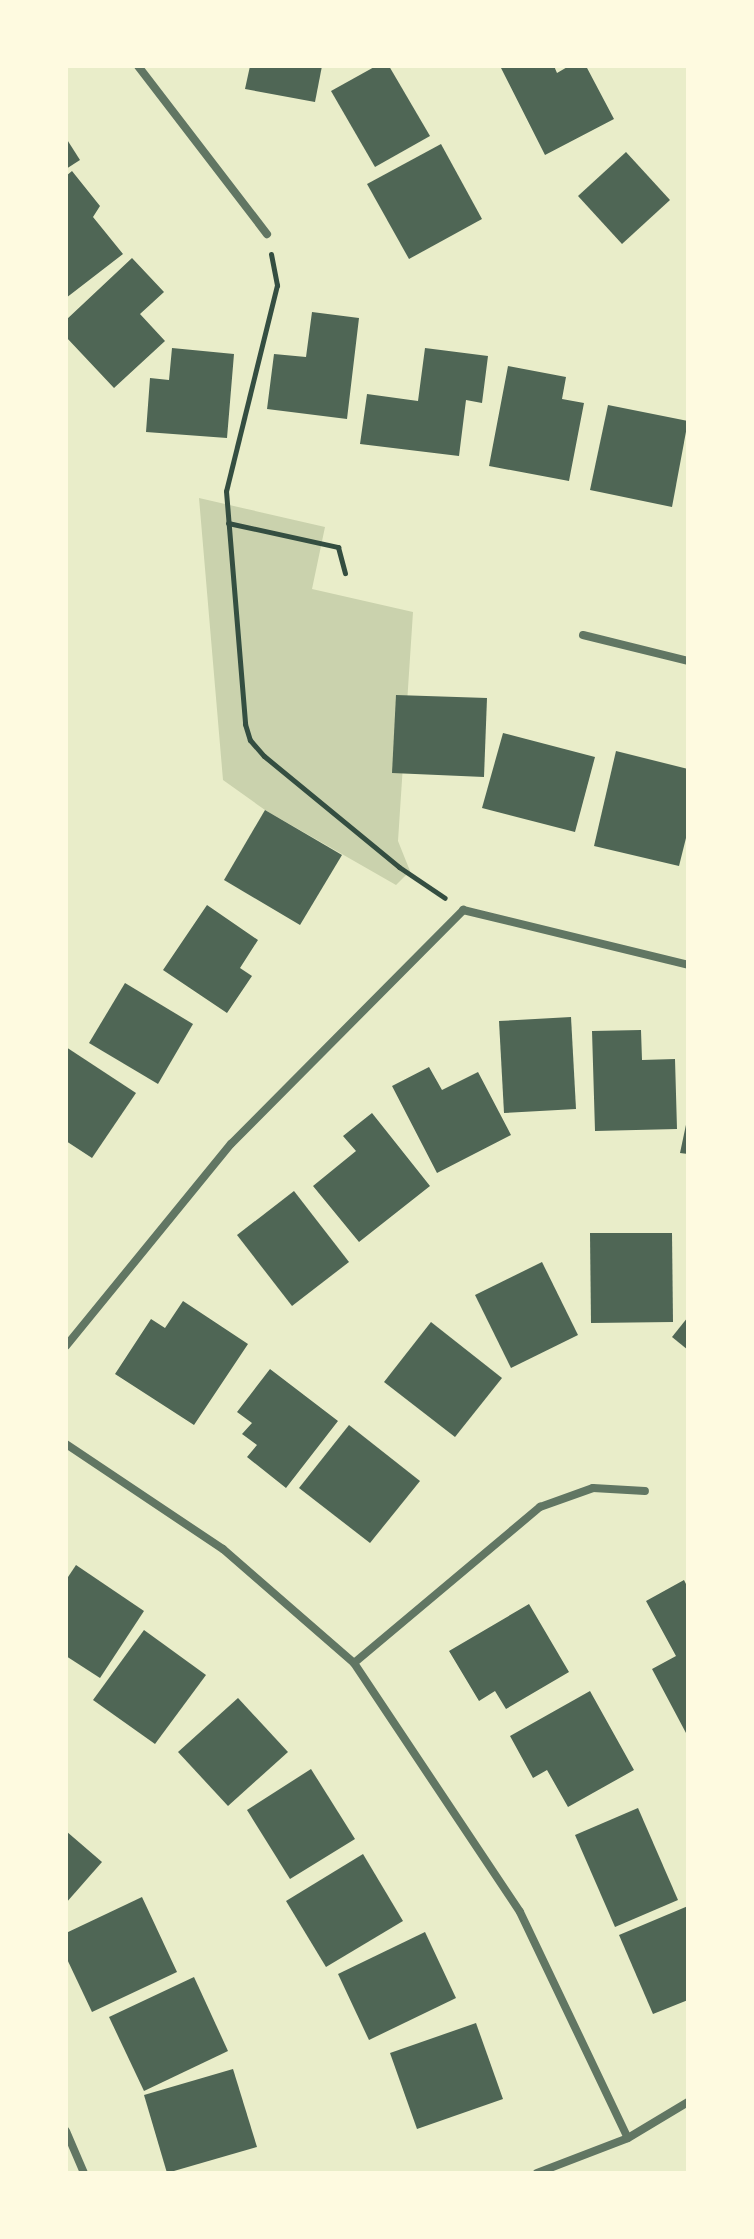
<!DOCTYPE html>
<html>
<head>
<meta charset="utf-8">
<style>
  body { margin:0 }
  #map { position:relative; width:754px; height:2239px; overflow:hidden; background:#e9edc9; font-family:"Nunito Sans",sans-serif }
  div>[style] { position:absolute }
  .green>* { inset:0; background:#cad2ad }
  .building>* { inset:0; background:#4f6655 }
  .path>* { height:5px; margin:-2.5px; padding:0 2.5px; transform-origin:2.5px; border-radius:2.5px; background:#344e41 }
  .minor>* { height:8px; margin:-4px; padding:0 4px; transform-origin:4px; border-radius:4px; background:#617663 }
  span { translate:-50% -50%; white-space:nowrap; text-align:center; line-height:1.15; -webkit-text-stroke:6px #fefae0; paint-order:stroke }
  .frame { position:absolute; inset:0; border:68px solid #fefae0; pointer-events:none }
</style>
</head>
<body>
<div id="map">
  <div class="green">
    <div style="clip-path:polygon(199px 498px,325px 527px,312px 589px,413px 612px,398px 841px,410px 871px,396px 885px,265px 810px,223px 780px)"></div>
  </div>
  <div class="building">
    <div style="clip-path:polygon(250px 66px,322px 66px,315px 102px,245px 89px)"></div>
    <div style="clip-path:polygon(376px 66px,389px 66px,430px 136px,375px 167px,331px 91px)"></div>
    <div style="clip-path:polygon(500px 66px,554px 66px,557px 73px,569px 66px,586px 66px,614px 119px,545px 155px)"></div>
    <div style="clip-path:polygon(66px 138px,80px 160px,66px 169px)"></div>
    <div style="clip-path:polygon(441px 144px,482px 219px,409px 259px,367px 184px)"></div>
    <div style="clip-path:polygon(626px 152px,670px 200px,622px 244px,578px 196px)"></div>
    <div style="clip-path:polygon(72px 171px,100px 206px,93px 217px,123px 254px,66px 298px,66px 176px)"></div>
    <div style="clip-path:polygon(132px 258px,164px 292px,140px 314px,165px 341px,114px 388px,66px 337px,66px 320px)"></div>
    <div style="clip-path:polygon(312px 312px,359px 318px,347px 419px,267px 409px,274px 354px,306px 357px)"></div>
    <div style="clip-path:polygon(172px 348px,234px 354px,227px 438px,146px 432px,150px 378px,169px 380px)"></div>
    <div style="clip-path:polygon(425px 348px,488px 356px,482px 403px,466px 400px,459px 456px,360px 444px,367px 394px,418px 401px)"></div>
    <div style="clip-path:polygon(508px 366px,566px 377px,562px 399px,584px 403px,569px 481px,489px 466px)"></div>
    <div style="clip-path:polygon(608px 405px,688px 421px,672px 507px,590px 490px)"></div>
    <div style="clip-path:polygon(396px 695px,487px 698px,484px 777px,392px 773px)"></div>
    <div style="clip-path:polygon(503px 733px,595px 757px,575px 832px,482px 808px)"></div>
    <div style="clip-path:polygon(616px 751px,688px 769px,688px 830px,679px 866px,594px 846px)"></div>
    <div style="clip-path:polygon(265px 810px,342px 855px,300px 925px,224px 880px)"></div>
    <div style="clip-path:polygon(207px 905px,258px 940px,240px 968px,252px 976px,227px 1013px,163px 970px)"></div>
    <div style="clip-path:polygon(125px 983px,193px 1024px,158px 1084px,89px 1043px)"></div>
    <div style="clip-path:polygon(571px 1017px,576px 1109px,504px 1113px,499px 1021px)"></div>
    <div style="clip-path:polygon(641px 1030px,642px 1060px,675px 1059px,677px 1129px,595px 1131px,592px 1031px)"></div>
    <div style="clip-path:polygon(66px 1047px,136px 1093px,92px 1158px,66px 1141px)"></div>
    <div style="clip-path:polygon(429px 1067px,442px 1090px,478px 1072px,511px 1135px,437px 1173px,392px 1086px)"></div>
    <div style="clip-path:polygon(372px 1113px,430px 1186px,359px 1242px,313px 1186px,356px 1151px,343px 1136px)"></div>
    <div style="clip-path:polygon(687px 1120px,688px 1120px,688px 1154px,680px 1153px)"></div>
    <div style="clip-path:polygon(294px 1191px,349px 1262px,292px 1306px,237px 1235px)"></div>
    <div style="clip-path:polygon(590px 1233px,672px 1233px,673px 1322px,591px 1323px)"></div>
    <div style="clip-path:polygon(542px 1262px,578px 1335px,511px 1368px,475px 1295px)"></div>
    <div style="clip-path:polygon(183px 1301px,248px 1344px,194px 1425px,115px 1374px,151px 1319px,165px 1328px)"></div>
    <div style="clip-path:polygon(688px 1317px,688px 1350px,672px 1337px)"></div>
    <div style="clip-path:polygon(431px 1322px,502px 1378px,455px 1437px,384px 1382px)"></div>
    <div style="clip-path:polygon(270px 1369px,338px 1421px,286px 1488px,247px 1457px,257px 1445px,242px 1434px,252px 1423px,237px 1412px)"></div>
    <div style="clip-path:polygon(349px 1425px,420px 1481px,370px 1543px,299px 1488px)"></div>
    <div style="clip-path:polygon(76px 1565px,144px 1611px,100px 1678px,66px 1656px,66px 1580px)"></div>
    <div style="clip-path:polygon(684px 1580px,688px 1588px,686px 1733px,652px 1669px,676px 1656px,646px 1601px)"></div>
    <div style="clip-path:polygon(529px 1604px,569px 1672px,506px 1709px,495px 1691px,479px 1701px,449px 1651px)"></div>
    <div style="clip-path:polygon(144px 1630px,206px 1675px,155px 1744px,93px 1700px)"></div>
    <div style="clip-path:polygon(590px 1691px,634px 1770px,568px 1807px,547px 1770px,533px 1778px,510px 1736px)"></div>
    <div style="clip-path:polygon(238px 1698px,288px 1752px,228px 1806px,178px 1752px)"></div>
    <div style="clip-path:polygon(311px 1769px,355px 1839px,290px 1879px,247px 1810px)"></div>
    <div style="clip-path:polygon(638px 1808px,678px 1900px,615px 1927px,575px 1835px)"></div>
    <div style="clip-path:polygon(66px 1831px,102px 1862px,66px 1903px)"></div>
    <div style="clip-path:polygon(363px 1854px,403px 1921px,326px 1967px,286px 1901px)"></div>
    <div style="clip-path:polygon(142px 1897px,177px 1972px,92px 2012px,66px 1957px,66px 1933px)"></div>
    <div style="clip-path:polygon(688px 1906px,688px 2000px,653px 2014px,619px 1935px)"></div>
    <div style="clip-path:polygon(425px 1932px,456px 1998px,369px 2040px,338px 1974px)"></div>
    <div style="clip-path:polygon(194px 1977px,228px 2051px,144px 2091px,109px 2017px)"></div>
    <div style="clip-path:polygon(476px 2023px,503px 2099px,417px 2129px,390px 2053px)"></div>
    <div style="clip-path:polygon(233px 2069px,257px 2147px,167px 2173px,144px 2095px)"></div>
  </div>
  <div class="path">
    <div style="left:271px;top:254px;width:32px;rotate:79deg"></div>
    <div style="left:277px;top:285px;width:212px;rotate:103.9deg"></div>
    <div style="left:226px;top:491px;width:234px;rotate:85.3deg"></div>
    <div style="left:245px;top:724px;width:17px;rotate:73deg"></div>
    <div style="left:250px;top:740px;width:21px;rotate:49deg"></div>
    <div style="left:264px;top:756px;width:175px;rotate:39.4deg"></div>
    <div style="left:399px;top:867px;width:55px;rotate:34deg"></div>
    <div style="left:228px;top:523px;width:113px;rotate:12.3deg"></div>
    <div style="left:338px;top:547px;width:27px;rotate:75deg"></div>
  </div>
  <div class="minor">
    <div style="left:138px;top:66px;width:212px;rotate:52.5deg"></div>
    <div style="left:583px;top:635px;width:108px;rotate:13.9deg"></div>
    <div style="left:66px;top:1346px;width:261px;rotate:-50.8deg"></div>
    <div style="left:231px;top:1144px;width:330px;rotate:-45.2deg"></div>
    <div style="left:463px;top:910px;width:232px;rotate:13.7deg"></div>
    <div style="left:66px;top:1444px;width:189px;rotate:33.8deg"></div>
    <div style="left:223px;top:1549px;width:174px;rotate:41deg"></div>
    <div style="left:354px;top:1663px;width:299px;rotate:56.3deg"></div>
    <div style="left:520px;top:1912px;width:250px;rotate:64.5deg"></div>
    <div style="left:354px;top:1663px;width:243px;rotate:-40deg"></div>
    <div style="left:540px;top:1507px;width:56px;rotate:-19.7deg"></div>
    <div style="left:593px;top:1488px;width:52px;rotate:3.3deg"></div>
    <div style="left:66px;top:2131px;width:46px;rotate:66.8deg"></div>
    <div style="left:537px;top:2173px;width:97px;rotate:-21deg"></div>
    <div style="left:628px;top:2138px;width:70px;rotate:-31deg"></div>
  </div>
  <div class="frame"></div>
</div>
</body>
</html>
